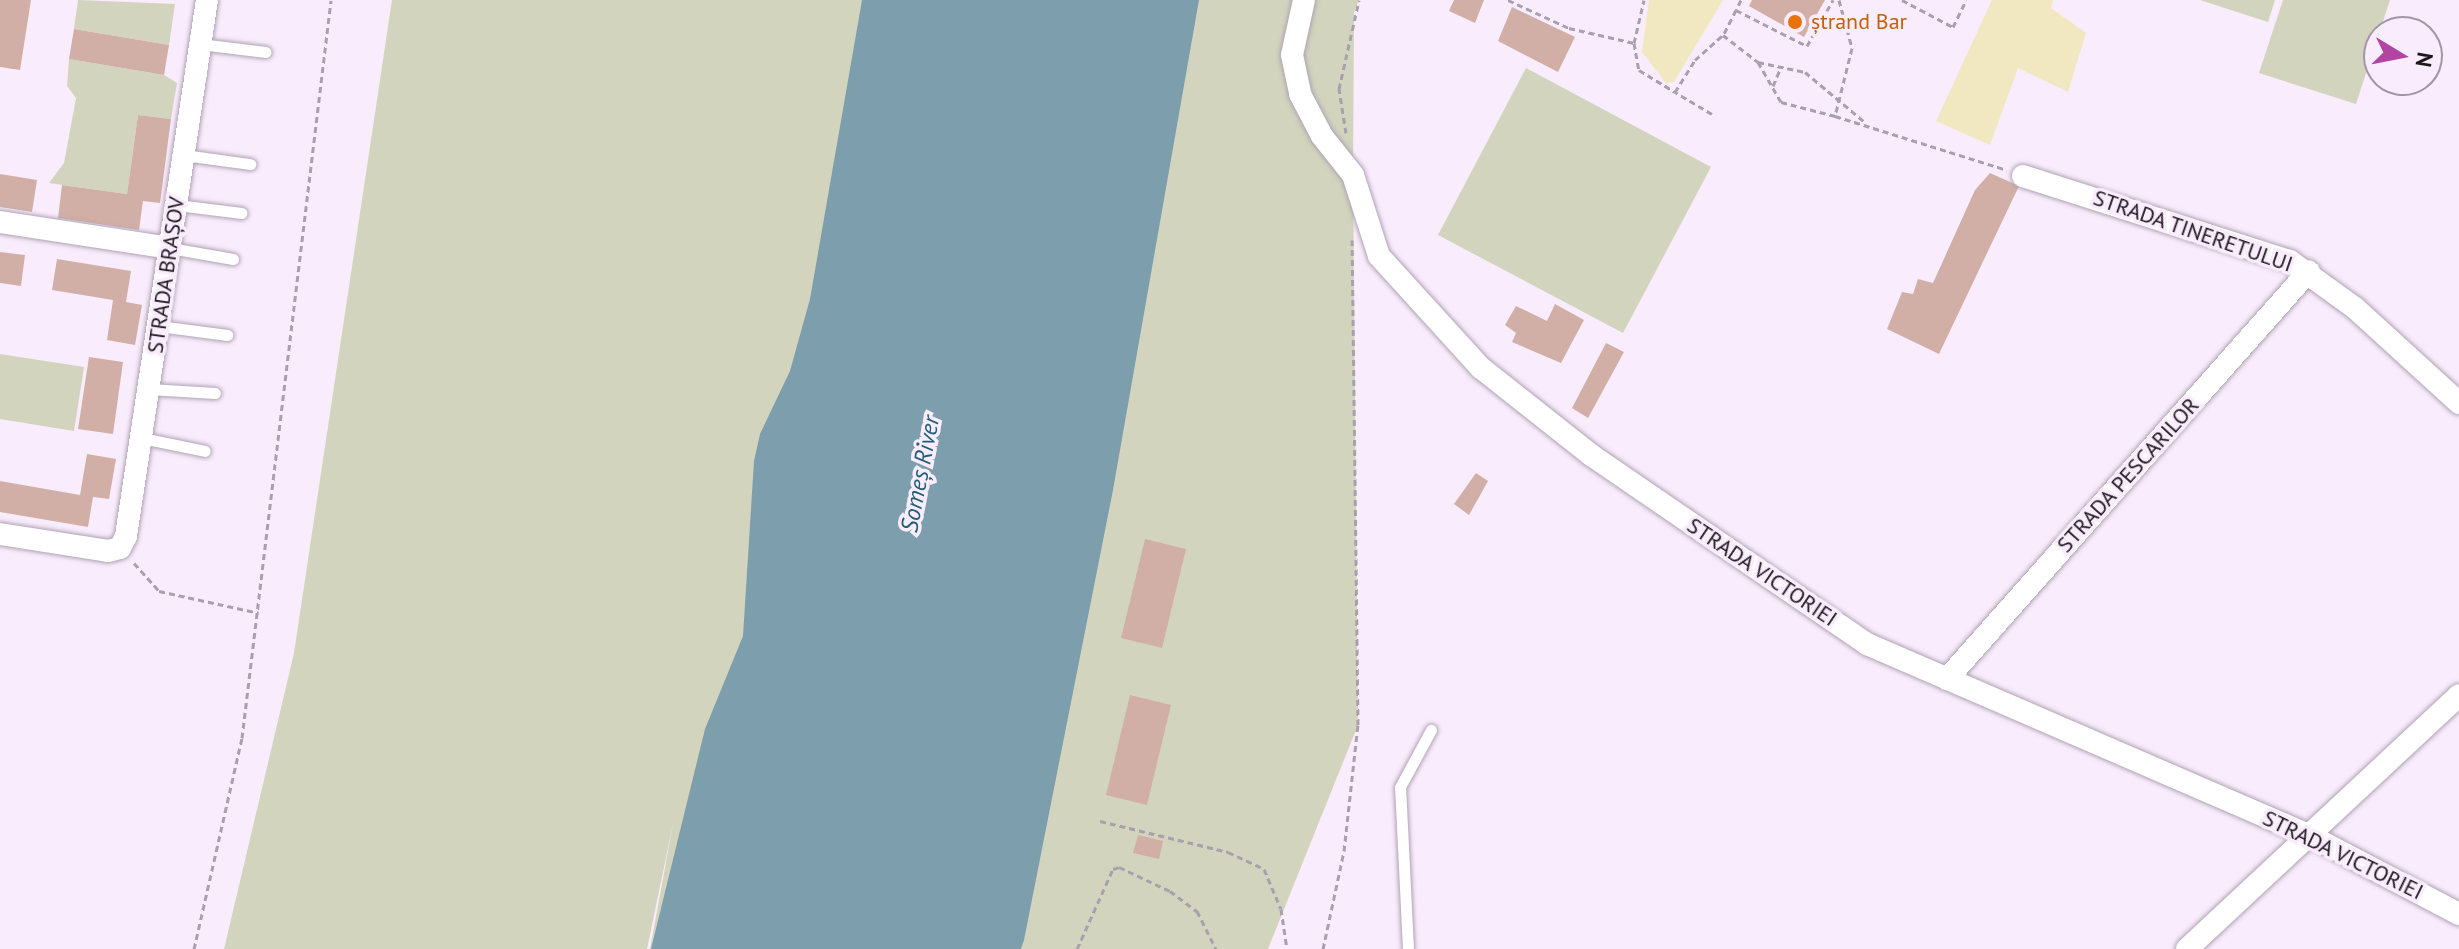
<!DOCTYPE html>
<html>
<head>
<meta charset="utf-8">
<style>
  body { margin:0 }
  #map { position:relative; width:2459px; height:949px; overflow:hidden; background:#f9ecfd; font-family:"PT Sans",sans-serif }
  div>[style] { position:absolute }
  .green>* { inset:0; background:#d2d4bd }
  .sand>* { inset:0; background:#f1e8c2 }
  .water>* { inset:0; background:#7d9eac }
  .building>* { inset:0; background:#d1afa6 }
  .path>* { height:3px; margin-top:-1.5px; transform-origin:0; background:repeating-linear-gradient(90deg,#aaa0ad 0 6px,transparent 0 10px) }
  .roads { filter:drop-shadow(0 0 2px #afa3b3) drop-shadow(0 0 2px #afa3b3) }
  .lane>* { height:11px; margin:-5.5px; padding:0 5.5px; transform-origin:5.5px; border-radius:5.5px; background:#fff }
  .street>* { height:22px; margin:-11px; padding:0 11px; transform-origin:11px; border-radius:11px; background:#fff }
  .dots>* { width:22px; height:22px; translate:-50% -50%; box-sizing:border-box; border:4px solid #f9ecfd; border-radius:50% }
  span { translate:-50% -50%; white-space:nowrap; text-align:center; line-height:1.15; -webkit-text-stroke:7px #f9ecfd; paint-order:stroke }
  .food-label { font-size:22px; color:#c56008 }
  .left { translate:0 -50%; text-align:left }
  .street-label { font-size:22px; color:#1d181e }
  .water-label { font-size:24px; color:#1f5e74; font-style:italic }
  .north { position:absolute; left:2363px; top:16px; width:80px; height:80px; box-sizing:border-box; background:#f9ecfd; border:2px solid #a197a4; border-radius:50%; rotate:100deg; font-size:22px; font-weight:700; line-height:32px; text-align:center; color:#1d181e }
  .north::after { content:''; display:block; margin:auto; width:28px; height:36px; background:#b244a2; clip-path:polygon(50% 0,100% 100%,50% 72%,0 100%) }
</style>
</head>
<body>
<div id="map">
  <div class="green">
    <div style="clip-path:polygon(78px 0,175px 4px,169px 45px,74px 29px)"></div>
    <div style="clip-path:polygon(392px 0,1359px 0,1354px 12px,1353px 175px,1358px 725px,1268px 949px,650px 949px,673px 824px,647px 949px,224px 949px,294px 653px)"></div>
    <div style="clip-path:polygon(2200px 0,2275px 0,2268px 22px)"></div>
    <div style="clip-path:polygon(2283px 0,2390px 0,2356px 104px,2259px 73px)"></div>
    <div style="clip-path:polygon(69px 59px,164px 75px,177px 83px,171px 119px,138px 115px,127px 194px,49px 183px,64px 163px,76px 98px,67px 86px)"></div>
    <div style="clip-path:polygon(1526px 68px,1711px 167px,1623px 333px,1438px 235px)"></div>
    <div style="clip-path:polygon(0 354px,84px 367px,74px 431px,0 419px)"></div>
  </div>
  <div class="sand">
    <div style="clip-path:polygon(1649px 0,1723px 0,1674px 82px,1666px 83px,1642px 52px)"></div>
    <div style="clip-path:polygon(1992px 0,2053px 0,2051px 8px,2086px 33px,2068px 92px,2018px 68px,1990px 145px,1936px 121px)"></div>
  </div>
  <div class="water">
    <div style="clip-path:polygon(862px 0,1199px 0,1113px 490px,1024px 940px,1021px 949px,651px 949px,705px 729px,743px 636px,754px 461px,760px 434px,790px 371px,810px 299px)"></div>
  </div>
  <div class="building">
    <div style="clip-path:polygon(0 0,31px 0,20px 70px,0 67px)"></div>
    <div style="clip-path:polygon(1454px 0,1484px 0,1475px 23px,1449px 11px)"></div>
    <div style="clip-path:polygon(1752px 0,1825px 0,1804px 37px,1749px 6px)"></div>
    <div style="clip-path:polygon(1512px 7px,1575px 37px,1558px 72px,1498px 41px)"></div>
    <div style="clip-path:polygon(74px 29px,169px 45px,164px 75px,69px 59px)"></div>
    <div style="clip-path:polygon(138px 115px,171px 119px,160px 203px,143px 201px,139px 230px,58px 218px,62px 185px,127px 194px)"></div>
    <div style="clip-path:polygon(1990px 173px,2019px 186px,1939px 354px,1887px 329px,1902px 292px,1913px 294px,1918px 279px,1933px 283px,1975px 190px)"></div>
    <div style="clip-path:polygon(0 174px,37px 180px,32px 212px,0 207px)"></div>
    <div style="clip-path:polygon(0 252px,25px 255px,21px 286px,0 283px)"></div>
    <div style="clip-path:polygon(57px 259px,131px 271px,126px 302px,142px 305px,135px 345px,107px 340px,113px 300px,52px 290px)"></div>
    <div style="clip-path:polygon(1555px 304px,1584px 320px,1561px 363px,1512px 342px,1516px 333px,1505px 325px,1516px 306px,1547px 321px)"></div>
    <div style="clip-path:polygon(1606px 343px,1624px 352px,1588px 418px,1572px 408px)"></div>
    <div style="clip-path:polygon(89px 357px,123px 362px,113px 434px,78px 429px)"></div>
    <div style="clip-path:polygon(87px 454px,116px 459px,109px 499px,93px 497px,88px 527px,0 512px,0 481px,80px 495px)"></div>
    <div style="clip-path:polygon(1476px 473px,1488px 481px,1469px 515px,1454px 504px)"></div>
    <div style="clip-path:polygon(1145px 539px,1186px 549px,1162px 648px,1121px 638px)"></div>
    <div style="clip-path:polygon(1130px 695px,1171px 705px,1147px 805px,1106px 795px)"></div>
    <div style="clip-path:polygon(1138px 835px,1163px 841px,1159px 859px,1133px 853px)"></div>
  </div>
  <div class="path">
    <div style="left:1508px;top:0;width:67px;rotate:24.7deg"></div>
    <div style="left:1569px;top:28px;width:67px;rotate:13deg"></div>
    <div style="left:1634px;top:43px;width:27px;rotate:80deg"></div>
    <div style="left:1639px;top:70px;width:42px;rotate:31.4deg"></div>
    <div style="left:1741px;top:0;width:11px;rotate:117deg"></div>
    <div style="left:1736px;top:10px;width:80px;rotate:26.9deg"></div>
    <div style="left:1807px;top:46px;width:53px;rotate:-60.5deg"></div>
    <div style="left:1839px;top:0;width:50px;rotate:74.8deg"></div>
    <div style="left:1852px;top:48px;width:70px;rotate:104deg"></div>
    <div style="left:1835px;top:116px;width:180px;rotate:17.4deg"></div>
    <div style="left:1902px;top:0;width:58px;rotate:27.9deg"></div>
    <div style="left:1953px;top:27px;width:30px;rotate:-64deg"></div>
    <div style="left:1736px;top:10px;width:28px;rotate:117deg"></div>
    <div style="left:1723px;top:35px;width:44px;rotate:37.6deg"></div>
    <div style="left:1758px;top:62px;width:48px;rotate:12deg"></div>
    <div style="left:1805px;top:72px;width:80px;rotate:39.9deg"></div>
    <div style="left:1634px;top:43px;width:44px;rotate:-76.9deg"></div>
    <div style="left:1758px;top:62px;width:46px;rotate:60.1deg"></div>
    <div style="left:1781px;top:102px;width:56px;rotate:14.5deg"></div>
    <div style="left:1773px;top:86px;width:21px;rotate:-67deg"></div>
    <div style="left:1712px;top:114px;width:43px;rotate:-149.3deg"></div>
    <div style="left:1675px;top:92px;width:38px;rotate:-58deg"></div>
    <div style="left:1695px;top:60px;width:38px;rotate:-42deg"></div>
    <div style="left:1346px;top:133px;width:45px;rotate:-99deg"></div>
    <div style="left:1339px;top:89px;width:91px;rotate:-77.3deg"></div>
    <div style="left:134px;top:563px;width:38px;rotate:48deg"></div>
    <div style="left:159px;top:591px;width:102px;rotate:12.4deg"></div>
    <div style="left:1100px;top:821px;width:132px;rotate:13.6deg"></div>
    <div style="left:1228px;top:852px;width:40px;rotate:25deg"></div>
    <div style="left:1264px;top:869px;width:43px;rotate:67deg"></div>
    <div style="left:1281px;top:909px;width:40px;rotate:81.5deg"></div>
    <div style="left:194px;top:949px;width:216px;rotate:-77.2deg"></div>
    <div style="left:242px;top:738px;width:743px;rotate:-83.12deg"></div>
    <div style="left:1077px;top:949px;width:88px;rotate:-65.8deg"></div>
    <div style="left:1113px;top:869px;width:6px;rotate:-18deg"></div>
    <div style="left:1119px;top:867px;width:56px;rotate:25.2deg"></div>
    <div style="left:1170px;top:891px;width:34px;rotate:37deg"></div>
    <div style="left:1197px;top:911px;width:42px;rotate:63.4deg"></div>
    <div style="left:1323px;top:949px;width:100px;rotate:-77.9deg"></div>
    <div style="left:1344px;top:851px;width:127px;rotate:-83.7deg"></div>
    <div style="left:1358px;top:725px;width:485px;rotate:-90.7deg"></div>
  </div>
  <div class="roads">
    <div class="lane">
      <div style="left:200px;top:44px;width:66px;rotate:6.9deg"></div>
      <div style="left:184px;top:155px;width:67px;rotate:7.8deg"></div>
      <div style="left:177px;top:205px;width:65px;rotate:7deg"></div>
      <div style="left:170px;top:248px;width:64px;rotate:9.9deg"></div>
      <div style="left:159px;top:326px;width:69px;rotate:7.5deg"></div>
      <div style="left:149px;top:389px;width:66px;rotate:3.5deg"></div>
      <div style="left:142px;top:438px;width:64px;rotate:11.7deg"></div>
      <div style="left:1408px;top:949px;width:162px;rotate:-92.8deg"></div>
      <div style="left:1400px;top:787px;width:65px;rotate:-61.5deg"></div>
    </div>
    <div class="street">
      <div style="left:1304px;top:0;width:56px;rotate:102.3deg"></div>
      <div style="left:1292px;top:55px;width:40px;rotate:78deg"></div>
      <div style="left:1300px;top:94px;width:47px;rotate:62.4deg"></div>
      <div style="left:1322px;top:136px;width:50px;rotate:51.5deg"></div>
      <div style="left:1353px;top:175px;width:85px;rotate:72.2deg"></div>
      <div style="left:1379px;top:256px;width:151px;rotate:47.7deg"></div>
      <div style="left:1481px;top:368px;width:140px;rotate:38.3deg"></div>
      <div style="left:1591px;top:455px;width:335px;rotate:34.4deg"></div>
      <div style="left:1867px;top:644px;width:479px;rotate:23.4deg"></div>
      <div style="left:2307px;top:834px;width:172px;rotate:27.8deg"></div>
      <div style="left:2023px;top:176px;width:280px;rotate:17.7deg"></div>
      <div style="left:2290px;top:261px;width:80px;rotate:35.9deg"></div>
      <div style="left:2355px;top:308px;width:141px;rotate:42.4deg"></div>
      <div style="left:0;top:222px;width:172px;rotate:8.7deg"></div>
      <div style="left:0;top:534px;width:109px;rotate:8.9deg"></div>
      <div style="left:108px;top:551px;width:12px;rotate:-14deg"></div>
      <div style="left:120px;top:548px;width:13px;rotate:-63deg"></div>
      <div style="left:126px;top:536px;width:542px;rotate:-81.41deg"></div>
      <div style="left:1947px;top:679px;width:545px;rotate:-48.42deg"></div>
      <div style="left:2187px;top:949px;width:372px;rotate:-43deg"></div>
    </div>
  </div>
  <div class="dots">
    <div style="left:1795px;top:22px;background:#e8710a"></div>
  </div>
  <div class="food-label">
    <span class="left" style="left:1811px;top:22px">ștrand Bar</span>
  </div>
  <div class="street-label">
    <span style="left:2193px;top:231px;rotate:19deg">STRADA TINERETULUI</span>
    <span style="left:166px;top:275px;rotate:-82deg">STRADA BRAȘOV</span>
    <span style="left:2128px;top:475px;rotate:-48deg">STRADA PESCARILOR</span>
    <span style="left:1762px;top:572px;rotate:34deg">STRADA VICTORIEI</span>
    <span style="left:2343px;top:855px;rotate:26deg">STRADA VICTORIEI</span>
  </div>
  <div class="water-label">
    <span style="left:920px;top:474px;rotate:-79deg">Someș River</span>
  </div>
  <div class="north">N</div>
</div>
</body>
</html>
